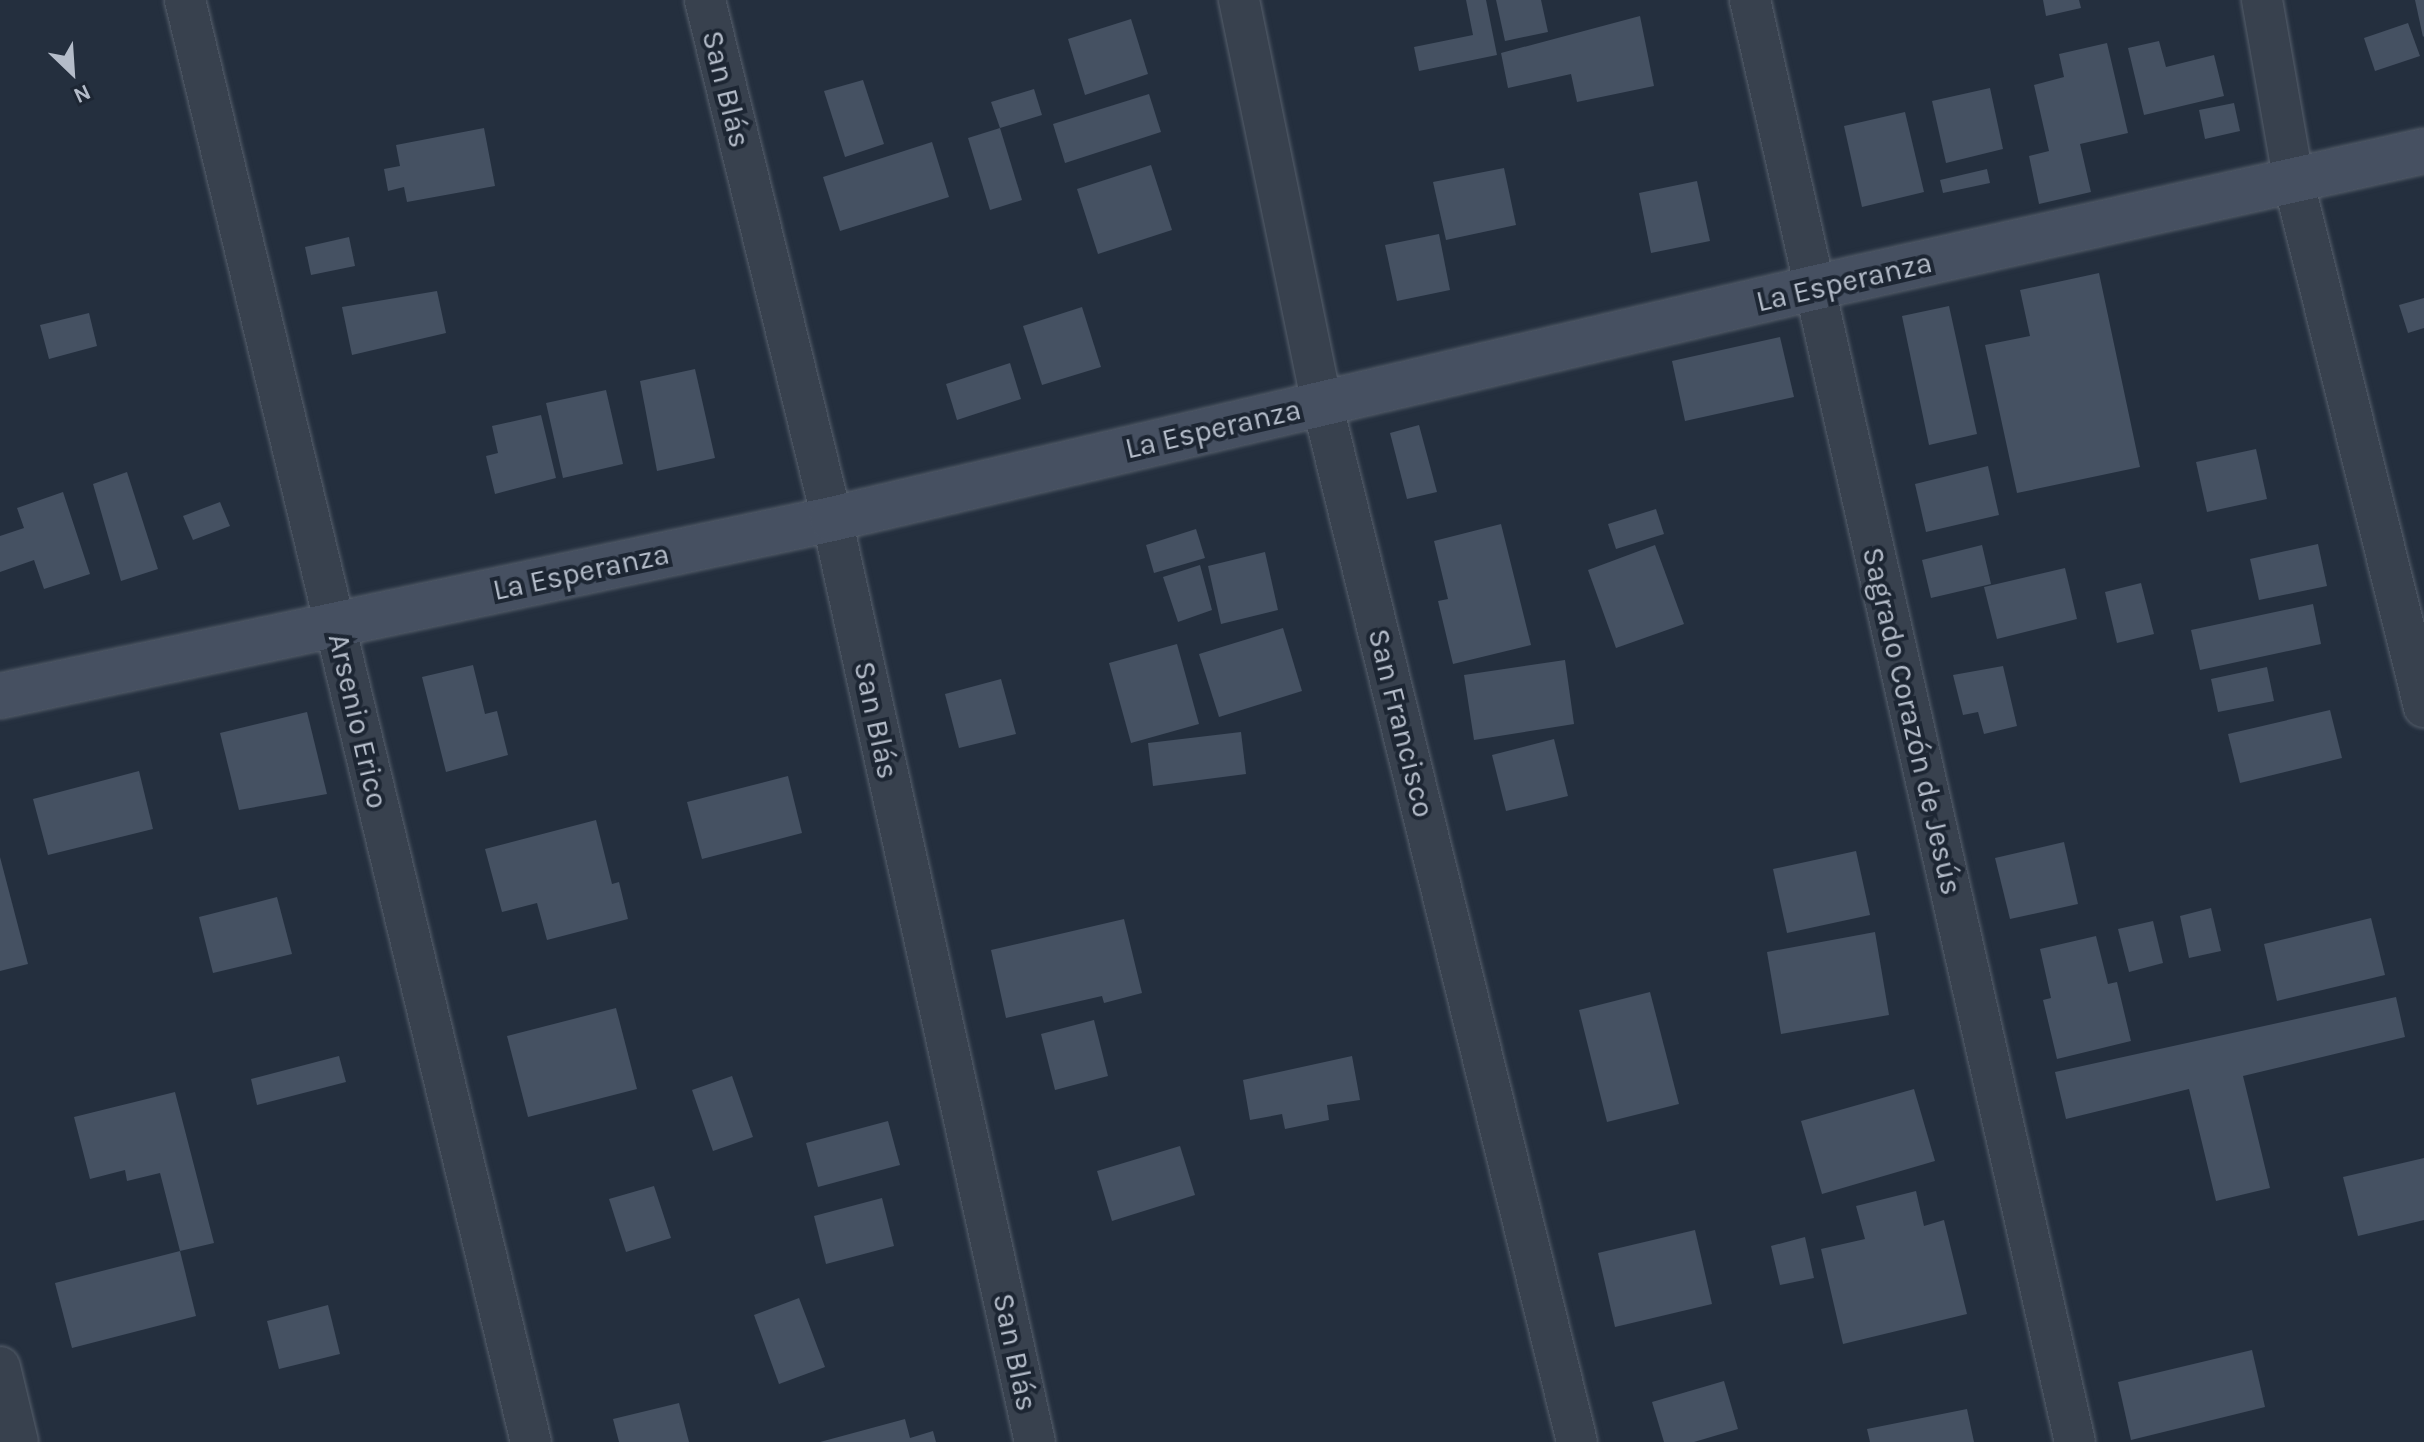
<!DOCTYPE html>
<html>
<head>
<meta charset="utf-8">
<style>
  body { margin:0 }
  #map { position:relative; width:2424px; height:1442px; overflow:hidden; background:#242f3e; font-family:Karla,sans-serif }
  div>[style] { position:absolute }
  .building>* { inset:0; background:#455162 }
  .roads { filter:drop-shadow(0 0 2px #565f6c) drop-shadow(0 0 2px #565f6c) }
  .street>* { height:40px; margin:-20px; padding:0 20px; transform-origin:20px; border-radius:20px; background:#38414e }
  .secondary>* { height:44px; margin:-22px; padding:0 22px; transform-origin:22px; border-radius:22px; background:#465061 }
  span { translate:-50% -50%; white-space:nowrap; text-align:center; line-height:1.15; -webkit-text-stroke:8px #1d2633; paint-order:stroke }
  .street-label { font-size:30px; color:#b4bcc9 }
  .north { position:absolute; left:32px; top:32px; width:80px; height:80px; -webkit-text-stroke:6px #1d2633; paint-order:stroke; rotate:155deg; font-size:22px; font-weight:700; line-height:32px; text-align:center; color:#b4bcc9 }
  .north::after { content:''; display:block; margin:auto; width:28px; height:36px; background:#b4bcc9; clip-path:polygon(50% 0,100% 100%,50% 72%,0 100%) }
</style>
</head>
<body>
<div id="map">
  <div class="building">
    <div style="clip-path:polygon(1466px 0,1486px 0,1497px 55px,1419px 71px,1414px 47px,1473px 35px)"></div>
    <div style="clip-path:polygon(1496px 0,1541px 0,1548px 32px,1505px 41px)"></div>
    <div style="clip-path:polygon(2043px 0,2079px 0,2081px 8px,2046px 16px)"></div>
    <div style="clip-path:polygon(2415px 0,2424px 0,2424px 36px,2423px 37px)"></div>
    <div style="clip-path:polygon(1640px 16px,1654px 86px,1577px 102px,1571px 74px,1508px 88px,1501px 53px)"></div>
    <div style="clip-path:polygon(1131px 19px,1148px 74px,1085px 95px,1068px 39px)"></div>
    <div style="clip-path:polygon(2408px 23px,2420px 56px,2375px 71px,2364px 38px)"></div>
    <div style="clip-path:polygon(2159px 41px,2166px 67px,2214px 55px,2224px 96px,2144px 115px,2128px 48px)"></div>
    <div style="clip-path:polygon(2107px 43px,2128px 133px,2080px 144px,2091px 192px,2039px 204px,2029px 156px,2049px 151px,2034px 85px,2064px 77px,2059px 54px)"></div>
    <div style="clip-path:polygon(863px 80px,884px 144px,845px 157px,824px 91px)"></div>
    <div style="clip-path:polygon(1990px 88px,2003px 149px,1946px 163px,1932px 101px)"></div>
    <div style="clip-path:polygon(1034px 89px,1042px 115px,1000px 128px,991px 102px)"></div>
    <div style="clip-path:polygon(1149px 94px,1161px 132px,1065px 163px,1053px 124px)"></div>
    <div style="clip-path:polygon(2234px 103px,2240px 131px,2205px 139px,2199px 110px)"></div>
    <div style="clip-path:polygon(1905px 112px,1924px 192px,1862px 207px,1844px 126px)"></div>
    <div style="clip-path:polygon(484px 128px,495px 186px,407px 202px,404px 187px,388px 191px,384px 169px,400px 166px,396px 145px)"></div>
    <div style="clip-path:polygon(1000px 128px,1022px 200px,990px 210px,968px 138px)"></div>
    <div style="clip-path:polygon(932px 142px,949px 197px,840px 231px,823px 177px)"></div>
    <div style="clip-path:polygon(1151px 165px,1172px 230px,1098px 254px,1077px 189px)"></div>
    <div style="clip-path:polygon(1504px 168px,1516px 225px,1446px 240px,1433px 182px)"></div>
    <div style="clip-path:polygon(1987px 169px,1990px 183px,1943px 193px,1940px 180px)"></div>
    <div style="clip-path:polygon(1697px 181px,1710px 241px,1651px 253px,1639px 193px)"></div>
    <div style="clip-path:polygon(1439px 234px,1450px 290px,1397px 301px,1385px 245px)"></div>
    <div style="clip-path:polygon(349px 237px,355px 266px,311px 275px,305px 247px)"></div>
    <div style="clip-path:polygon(2099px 273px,2140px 467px,2017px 493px,1985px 345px,2030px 336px,2020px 290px)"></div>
    <div style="clip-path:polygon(437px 291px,446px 333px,352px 355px,342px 307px)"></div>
    <div style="clip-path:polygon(2424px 298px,2424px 328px,2408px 333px,2399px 305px)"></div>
    <div style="clip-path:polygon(1949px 306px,1977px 434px,1929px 445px,1902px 316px)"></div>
    <div style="clip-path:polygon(1082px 307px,1101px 367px,1042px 385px,1023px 326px)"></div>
    <div style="clip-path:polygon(89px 313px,97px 346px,49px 359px,40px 325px)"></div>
    <div style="clip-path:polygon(1780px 337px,1794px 397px,1685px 421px,1672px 361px)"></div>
    <div style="clip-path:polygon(1010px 363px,1021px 399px,957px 420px,946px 384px)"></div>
    <div style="clip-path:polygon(695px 369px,715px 458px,657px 471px,640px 381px)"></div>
    <div style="clip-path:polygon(606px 390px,623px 464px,563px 478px,546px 403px)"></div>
    <div style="clip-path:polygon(541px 415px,556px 478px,495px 494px,486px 456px,498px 453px,492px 426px)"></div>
    <div style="clip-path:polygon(1419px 425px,1437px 492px,1407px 499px,1390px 433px)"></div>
    <div style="clip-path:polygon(2256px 449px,2267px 499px,2207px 512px,2196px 462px)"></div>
    <div style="clip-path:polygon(1988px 466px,1999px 515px,1926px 532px,1915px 484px)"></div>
    <div style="clip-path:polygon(127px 472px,158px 569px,121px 581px,93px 484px)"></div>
    <div style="clip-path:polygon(63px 492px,90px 574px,44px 589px,34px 560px,0 572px,0 536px,24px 528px,17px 508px)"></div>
    <div style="clip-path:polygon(220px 502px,230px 526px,193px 540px,183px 516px)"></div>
    <div style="clip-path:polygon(1656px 509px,1664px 534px,1616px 549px,1608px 524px)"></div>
    <div style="clip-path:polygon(1501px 524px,1531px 645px,1453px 664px,1438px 601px,1448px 599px,1434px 541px)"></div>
    <div style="clip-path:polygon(1196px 529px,1205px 558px,1154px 573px,1146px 545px)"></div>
    <div style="clip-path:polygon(2318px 544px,2327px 586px,2259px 600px,2250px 559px)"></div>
    <div style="clip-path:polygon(1655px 545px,1684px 624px,1616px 648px,1588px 570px)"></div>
    <div style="clip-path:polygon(1982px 545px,1991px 584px,1931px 598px,1922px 560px)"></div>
    <div style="clip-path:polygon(1265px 552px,1278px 610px,1221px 624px,1208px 566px)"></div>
    <div style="clip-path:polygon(1200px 565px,1212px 610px,1178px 622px,1163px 577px)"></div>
    <div style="clip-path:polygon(2065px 568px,2077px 619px,1997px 639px,1984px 587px)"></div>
    <div style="clip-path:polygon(2141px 583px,2154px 634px,2117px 643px,2105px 592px)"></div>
    <div style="clip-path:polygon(2313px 604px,2321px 644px,2200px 670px,2191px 630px)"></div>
    <div style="clip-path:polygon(1283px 628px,1302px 691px,1219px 717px,1199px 654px)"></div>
    <div style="clip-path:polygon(1177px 644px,1199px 724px,1131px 743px,1109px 663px)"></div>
    <div style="clip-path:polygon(1565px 660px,1574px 724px,1474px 740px,1464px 675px)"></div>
    <div style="clip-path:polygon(473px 665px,485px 714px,497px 711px,508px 755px,446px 772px,422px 677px)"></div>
    <div style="clip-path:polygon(2003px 666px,2017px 726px,1984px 734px,1978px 712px,1963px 715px,1953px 675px)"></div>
    <div style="clip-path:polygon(2267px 667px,2274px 701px,2218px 712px,2211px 679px)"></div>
    <div style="clip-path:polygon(1001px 679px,1016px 734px,959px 748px,945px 694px)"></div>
    <div style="clip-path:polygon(2330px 710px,2342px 758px,2240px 783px,2228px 734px)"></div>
    <div style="clip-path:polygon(307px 712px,327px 794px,239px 810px,220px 733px)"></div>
    <div style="clip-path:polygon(1241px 732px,1246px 774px,1153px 786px,1148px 743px)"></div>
    <div style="clip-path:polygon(1554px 739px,1568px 796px,1506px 811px,1492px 755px)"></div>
    <div style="clip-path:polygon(139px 771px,153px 829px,48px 855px,33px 799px)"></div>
    <div style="clip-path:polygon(788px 776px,802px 833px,702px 859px,687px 802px)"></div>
    <div style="clip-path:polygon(596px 820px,612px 884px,619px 882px,628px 919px,547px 940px,537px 903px,502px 912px,485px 849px)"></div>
    <div style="clip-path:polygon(2064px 842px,2078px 904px,2010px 919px,1995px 858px)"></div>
    <div style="clip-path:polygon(1856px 851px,1870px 915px,1787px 933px,1773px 869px)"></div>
    <div style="clip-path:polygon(0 857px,28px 964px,0 971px)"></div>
    <div style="clip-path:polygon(277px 897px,292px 954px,213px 973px,199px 917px)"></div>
    <div style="clip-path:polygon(2211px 908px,2221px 951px,2189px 958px,2180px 916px)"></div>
    <div style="clip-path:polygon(2371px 918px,2385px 975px,2277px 1001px,2264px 944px)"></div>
    <div style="clip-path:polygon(1124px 919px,1142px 993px,1104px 1003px,1102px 996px,1006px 1018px,991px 950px)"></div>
    <div style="clip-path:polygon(2153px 921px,2163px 963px,2129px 972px,2118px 929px)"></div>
    <div style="clip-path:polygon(1875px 932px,1889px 1015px,1781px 1034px,1767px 952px)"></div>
    <div style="clip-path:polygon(2096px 936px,2108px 984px,2117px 982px,2131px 1041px,2057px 1059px,2043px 1000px,2051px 998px,2040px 949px)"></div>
    <div style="clip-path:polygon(1650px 992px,1679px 1104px,1607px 1122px,1579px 1010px)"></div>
    <div style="clip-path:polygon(2396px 997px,2405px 1037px,2243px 1076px,2270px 1188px,2216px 1201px,2189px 1089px,2066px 1119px,2055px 1072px)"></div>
    <div style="clip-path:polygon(616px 1008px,637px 1089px,528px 1117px,507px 1036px)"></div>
    <div style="clip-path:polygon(1094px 1020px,1108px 1076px,1055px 1090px,1041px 1034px)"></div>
    <div style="clip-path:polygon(339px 1056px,346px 1082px,257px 1105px,251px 1079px)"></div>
    <div style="clip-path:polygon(1352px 1056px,1360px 1100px,1327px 1105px,1329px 1120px,1285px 1129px,1282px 1114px,1250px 1120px,1243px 1080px)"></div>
    <div style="clip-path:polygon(732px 1076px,753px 1137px,713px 1151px,692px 1090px)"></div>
    <div style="clip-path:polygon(1914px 1089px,1935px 1161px,1822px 1194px,1801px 1121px)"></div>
    <div style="clip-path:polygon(175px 1092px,214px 1243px,180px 1251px,160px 1173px,127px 1181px,125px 1170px,90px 1179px,74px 1117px)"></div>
    <div style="clip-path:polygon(888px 1121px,900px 1165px,818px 1187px,806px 1143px)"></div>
    <div style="clip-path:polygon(1180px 1146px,1195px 1195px,1112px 1221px,1097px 1171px)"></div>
    <div style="clip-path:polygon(2424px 1158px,2424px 1220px,2358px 1236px,2343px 1177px)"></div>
    <div style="clip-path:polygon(654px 1186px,671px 1238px,626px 1252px,609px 1199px)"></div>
    <div style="clip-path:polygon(1916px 1191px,1924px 1226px,1944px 1220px,1967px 1314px,1843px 1344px,1821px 1249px,1865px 1239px,1856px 1206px)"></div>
    <div style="clip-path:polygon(882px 1198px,894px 1246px,826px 1264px,814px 1216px)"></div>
    <div style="clip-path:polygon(1695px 1230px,1712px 1304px,1615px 1327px,1598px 1253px)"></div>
    <div style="clip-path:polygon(1805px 1237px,1814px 1278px,1780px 1285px,1771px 1246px)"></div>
    <div style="clip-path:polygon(180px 1251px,196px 1316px,72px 1348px,55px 1283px)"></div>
    <div style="clip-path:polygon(799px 1298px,825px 1367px,779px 1384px,754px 1315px)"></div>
    <div style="clip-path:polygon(328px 1305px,340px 1354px,279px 1369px,267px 1321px)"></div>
    <div style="clip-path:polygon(2252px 1350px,2265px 1407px,2131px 1440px,2118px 1382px)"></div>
    <div style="clip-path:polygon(1724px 1381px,1738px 1429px,1694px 1442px,1664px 1442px,1652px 1402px)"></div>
    <div style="clip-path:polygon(679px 1403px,689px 1442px,619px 1442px,613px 1419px)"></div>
    <div style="clip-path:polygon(1967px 1409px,1974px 1442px,1870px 1442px,1867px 1429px)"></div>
    <div style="clip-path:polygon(905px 1419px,910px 1438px,933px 1431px,936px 1442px,820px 1442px)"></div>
  </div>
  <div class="roads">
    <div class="street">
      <div style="left:185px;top:0;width:1483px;rotate:76.51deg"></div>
      <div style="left:705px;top:0;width:534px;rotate:76.25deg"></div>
      <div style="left:832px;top:519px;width:945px;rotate:77.6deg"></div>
      <div style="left:1239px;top:0;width:411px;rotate:78.4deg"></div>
      <div style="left:1322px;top:403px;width:1070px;rotate:76.21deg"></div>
      <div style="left:1750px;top:0;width:1478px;rotate:77.3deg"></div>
      <div style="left:2262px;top:0;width:186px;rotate:80.1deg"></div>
      <div style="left:2294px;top:183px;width:540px;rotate:76.07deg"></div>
      <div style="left:0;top:1367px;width:77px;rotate:76.5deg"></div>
    </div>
    <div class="secondary">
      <div style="left:0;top:696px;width:851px;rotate:-12.01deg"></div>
      <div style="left:832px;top:519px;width:1008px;rotate:-13.25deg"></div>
      <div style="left:1813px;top:288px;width:626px;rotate:-12.64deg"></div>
    </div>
  </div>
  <div class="street-label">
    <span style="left:726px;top:89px;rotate:76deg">San Blás</span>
    <span style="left:1844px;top:282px;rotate:-13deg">La Esperanza</span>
    <span style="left:1213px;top:429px;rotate:-13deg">La Esperanza</span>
    <span style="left:581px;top:572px;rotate:-12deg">La Esperanza</span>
    <span style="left:876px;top:720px;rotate:78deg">San Blás</span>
    <span style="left:358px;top:721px;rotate:77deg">Arsenio Erico</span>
    <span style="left:1912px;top:721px;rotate:77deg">Sagrado Corazón de Jesús</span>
    <span style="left:1401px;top:723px;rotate:76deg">San Francisco</span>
    <span style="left:1015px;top:1352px;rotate:78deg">San Blás</span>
  </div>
  <div class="north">N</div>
</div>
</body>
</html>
